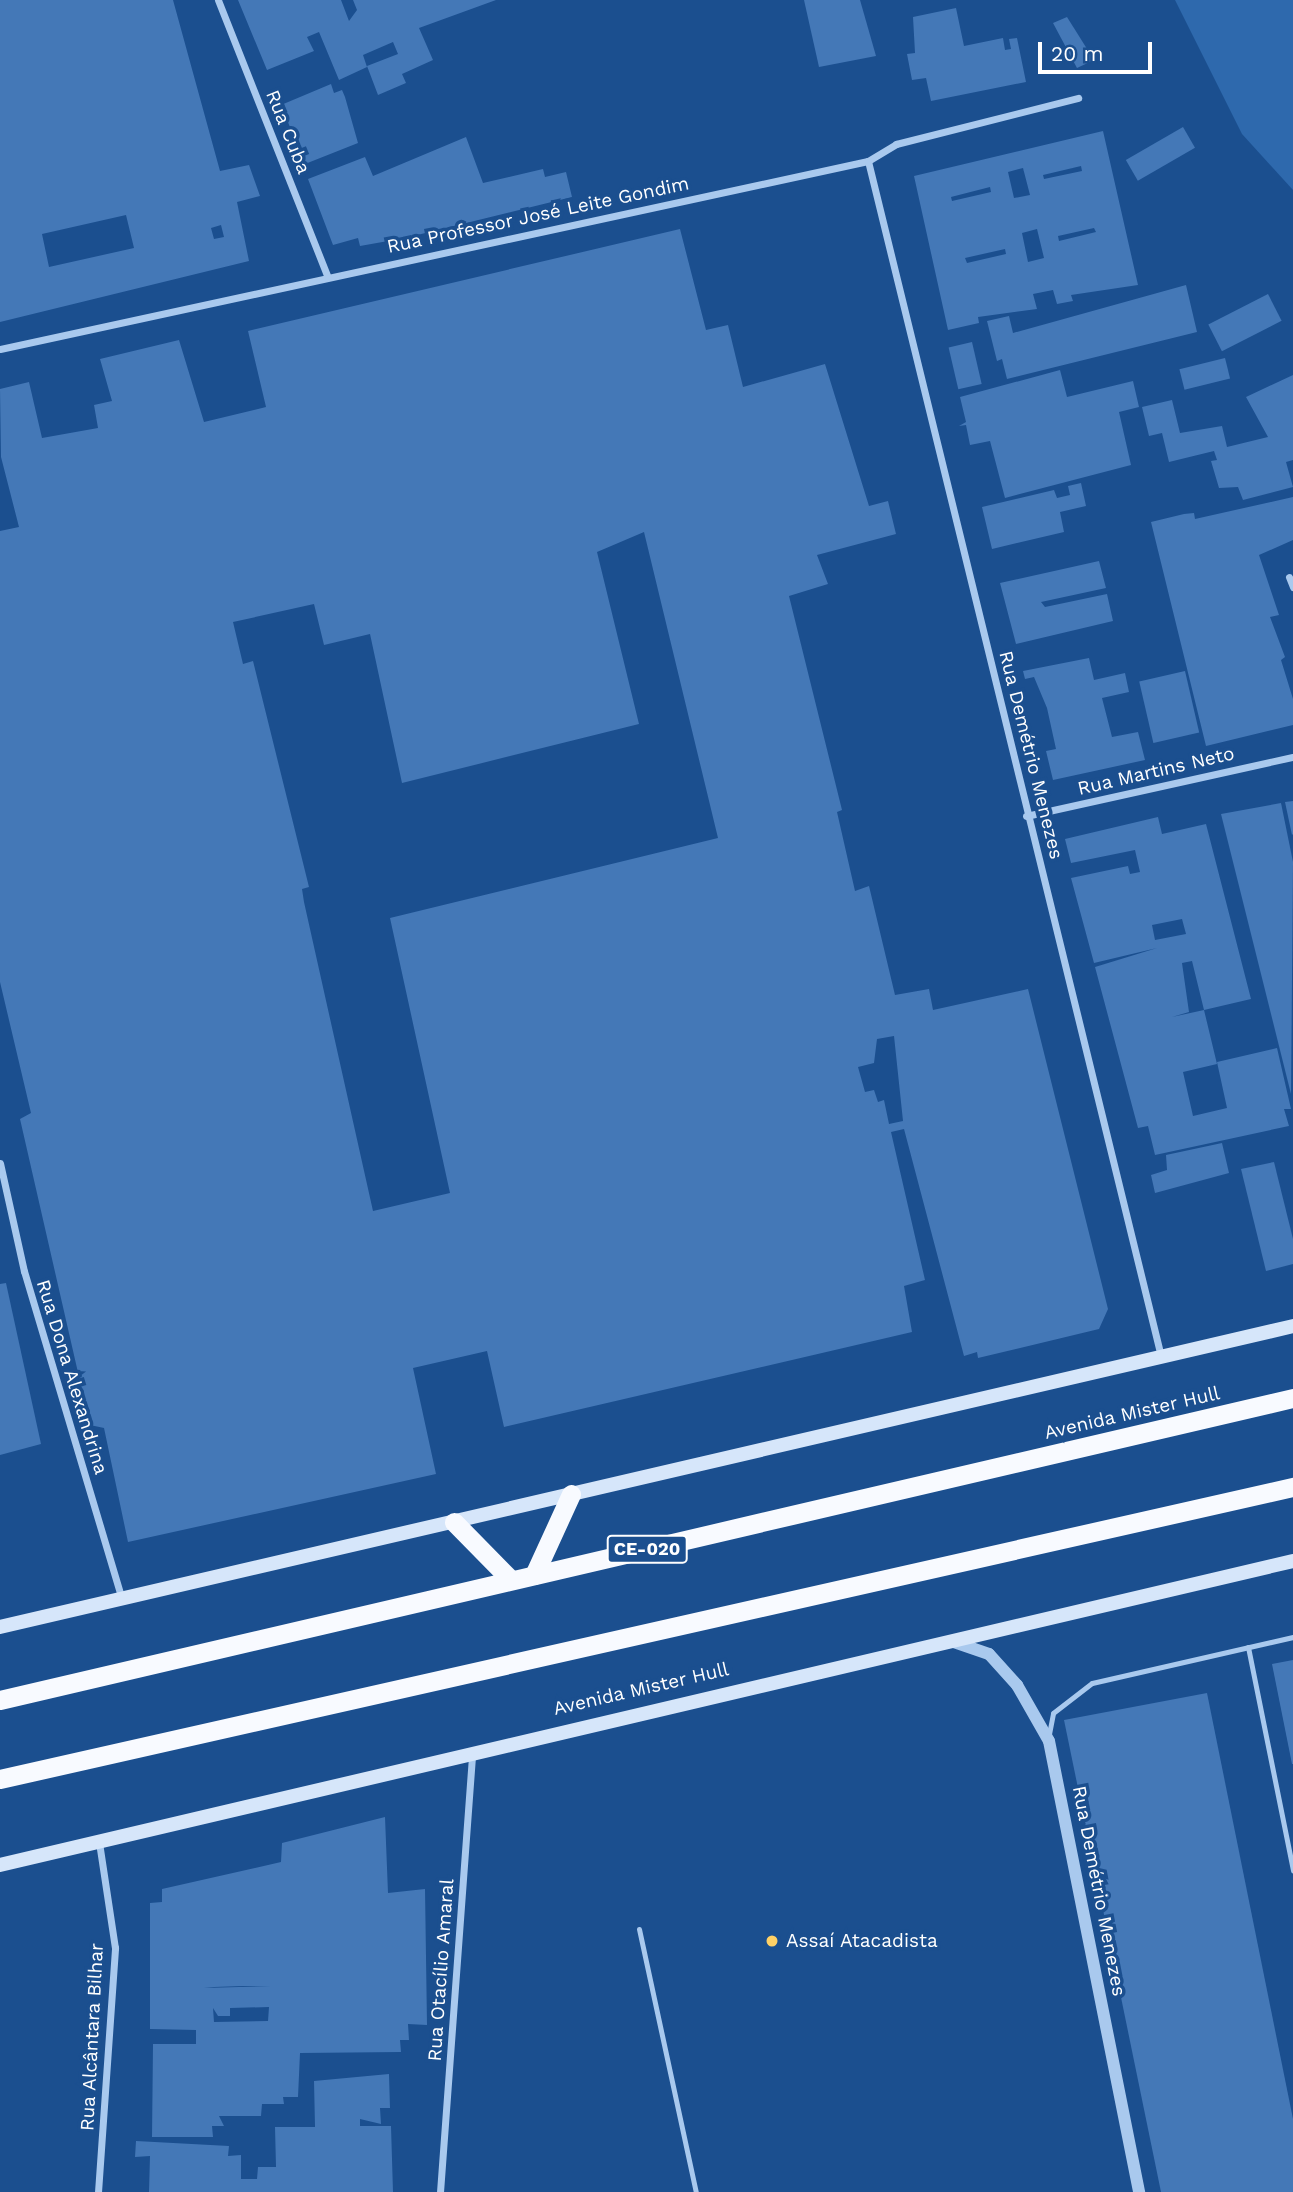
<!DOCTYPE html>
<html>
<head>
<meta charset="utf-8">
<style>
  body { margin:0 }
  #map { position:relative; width:1293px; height:2192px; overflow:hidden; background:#1b4f8f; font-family:"Work Sans",sans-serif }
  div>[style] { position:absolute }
  .green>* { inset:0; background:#2e69ad }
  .building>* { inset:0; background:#4478b7; transform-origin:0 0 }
  .service>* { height:5px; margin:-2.5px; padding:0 2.5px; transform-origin:2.5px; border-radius:2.5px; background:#a9c9ee }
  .minor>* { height:7px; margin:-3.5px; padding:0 3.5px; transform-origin:3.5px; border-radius:3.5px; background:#a9c9ee }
  .tertiary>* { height:12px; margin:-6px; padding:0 6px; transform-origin:6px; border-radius:6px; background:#a9c9ee }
  .secondary>* { height:14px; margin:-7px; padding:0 7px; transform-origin:7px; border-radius:7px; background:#d6e6fa }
  .trunk>* { height:19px; margin:-9.5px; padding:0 9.5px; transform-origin:9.5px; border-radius:9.5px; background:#f8faff }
  .dots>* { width:19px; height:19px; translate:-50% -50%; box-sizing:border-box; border:4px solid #1b4f8f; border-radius:50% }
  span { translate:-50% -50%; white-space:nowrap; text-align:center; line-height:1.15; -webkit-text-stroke:7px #1b4f8f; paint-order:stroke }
  .shield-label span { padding:2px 5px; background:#1b4f8f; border:2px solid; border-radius:5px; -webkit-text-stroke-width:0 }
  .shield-label { font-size:18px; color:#fff; font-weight:700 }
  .street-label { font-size:19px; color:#fff }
  .poi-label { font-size:19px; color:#fff }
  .left { translate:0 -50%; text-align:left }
  .scale { position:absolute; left:1038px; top:42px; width:114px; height:32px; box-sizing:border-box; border:4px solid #fff; border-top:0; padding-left:9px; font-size:21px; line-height:24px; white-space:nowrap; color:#fff; -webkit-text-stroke:5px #1b4f8f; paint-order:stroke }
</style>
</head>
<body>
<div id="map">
  <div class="green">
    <i style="clip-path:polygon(1175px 0,1293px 0,1293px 190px,1242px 134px)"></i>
  </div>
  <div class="building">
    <i style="clip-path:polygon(evenodd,0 0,173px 0,220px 171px,249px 165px,260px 196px,237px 202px,249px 261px,0 322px,0 0,126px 215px,134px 248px,49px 267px,42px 234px,126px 215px,0 0,221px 225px,224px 237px,214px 239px,211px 228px,221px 225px)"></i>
    <i style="clip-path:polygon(238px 0,341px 0,349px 21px,357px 10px,353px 0,496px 0,419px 28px,433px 60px,402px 74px,406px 83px,378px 95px,367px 66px,398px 54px,393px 42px,363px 55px,367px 67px,339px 80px,319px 32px,307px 37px,314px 51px,267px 70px)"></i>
    <i style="clip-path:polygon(804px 0,860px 0,876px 56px,819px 67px)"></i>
    <i style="clip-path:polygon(956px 8px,964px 46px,1003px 38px,1005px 50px,1011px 49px,1009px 39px,1017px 38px,1026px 82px,931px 101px,926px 78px,912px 80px,907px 54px,915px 53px,913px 17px)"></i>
    <i style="clip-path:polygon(1067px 17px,1094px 60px,1077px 68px,1053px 23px)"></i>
    <i style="clip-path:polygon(331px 84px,334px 93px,342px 90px,345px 97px,358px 143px,305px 164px,281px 105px)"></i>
    <i style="left:1183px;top:127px;width:24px;height:66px;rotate:60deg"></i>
    <i style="clip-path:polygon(evenodd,1103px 131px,1138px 285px,1071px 295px,1073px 301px,1057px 304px,1053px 290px,1033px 294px,1037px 309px,978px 317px,979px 323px,948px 330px,914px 176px,1103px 131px,1081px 166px,1082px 171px,1044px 179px,1043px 175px,1081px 166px,1103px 131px,1023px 168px,1030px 195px,1014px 198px,1008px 172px,1023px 168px,1103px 131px,990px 187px,991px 192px,952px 201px,951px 197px,990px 187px,1103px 131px,1094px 228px,1096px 232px,1059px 241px,1058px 236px,1094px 228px,1103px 131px,1037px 229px,1044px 258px,1028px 262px,1022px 233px,1037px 229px,1103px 131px,1005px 249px,1006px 254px,967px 263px,965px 258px,1005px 249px)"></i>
    <i style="clip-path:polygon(466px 137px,483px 183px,543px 169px,545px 177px,566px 172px,572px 197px,405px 238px,360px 246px,358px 238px,333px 245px,308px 179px,365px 157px,373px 176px)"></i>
    <i style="clip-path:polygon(evenodd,680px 229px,706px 330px,728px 325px,743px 387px,825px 364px,869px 506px,888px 501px,896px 534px,817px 555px,828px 584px,789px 596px,842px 810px,837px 812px,855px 891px,869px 886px,895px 995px,929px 989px,933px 1010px,1028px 989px,1108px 1309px,1099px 1329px,978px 1358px,977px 1352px,964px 1356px,904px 1129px,891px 1132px,925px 1280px,904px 1286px,912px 1332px,504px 1427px,487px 1351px,413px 1368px,436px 1474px,128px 1542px,104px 1428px,90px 1425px,20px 1119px,31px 1113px,0 982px,0 531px,19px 527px,1px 457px,0 389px,29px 382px,42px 438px,98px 428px,94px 405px,112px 401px,100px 359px,179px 340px,204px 422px,266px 407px,248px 331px,680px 229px,644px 532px,718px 838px,390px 918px,450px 1193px,373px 1211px,304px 902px,302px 889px,309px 887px,253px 661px,243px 664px,233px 622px,314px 604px,324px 645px,370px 634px,402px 783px,639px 724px,597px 552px,644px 532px,680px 229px,894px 1036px,903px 1121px,889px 1124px,884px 1100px,878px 1102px,874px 1090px,865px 1092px,858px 1067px,874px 1063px,877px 1039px,894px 1036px)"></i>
    <i style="clip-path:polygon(1186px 285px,1197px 332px,1007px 379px,1002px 359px,997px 361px,987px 321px,1009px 316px,1013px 333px)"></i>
    <i style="left:1268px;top:294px;width:30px;height:67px;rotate:63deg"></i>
    <i style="left:972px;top:342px;width:43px;height:24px;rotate:77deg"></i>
    <i style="left:1225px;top:358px;width:21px;height:47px;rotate:76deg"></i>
    <i style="clip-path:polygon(1060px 370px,1067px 397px,1133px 381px,1139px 407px,1119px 412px,1131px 465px,1005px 498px,990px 441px,970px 445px,966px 425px,959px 426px,966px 422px,960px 397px)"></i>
    <i style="clip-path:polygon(1293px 375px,1293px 460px,1286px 462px,1293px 487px,1243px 500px,1238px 487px,1219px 488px,1211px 461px,1217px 460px,1214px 451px,1169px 462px,1162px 433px,1149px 436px,1142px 407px,1172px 400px,1180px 433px,1222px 426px,1227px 447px,1268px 437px,1246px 397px)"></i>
    <i style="clip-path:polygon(1081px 483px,1086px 506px,1060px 512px,1064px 532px,992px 549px,982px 507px,1054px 490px,1057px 498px,1070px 495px,1068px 486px)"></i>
    <i style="clip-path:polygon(1293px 497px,1293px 540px,1259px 555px,1279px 615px,1270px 617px,1285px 657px,1281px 660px,1293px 699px,1293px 725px,1206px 746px,1151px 522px,1184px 514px,1194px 513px,1195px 519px)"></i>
    <i style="clip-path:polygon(1099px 561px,1106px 588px,1041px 602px,1045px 607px,1107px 594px,1113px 621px,1016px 644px,1000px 583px)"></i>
    <i style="clip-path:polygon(1089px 658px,1094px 680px,1125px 673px,1129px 692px,1102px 698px,1112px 737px,1138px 732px,1145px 760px,1053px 780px,1046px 751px,1056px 749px,1047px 708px,1034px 677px,1025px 679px,1023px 671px)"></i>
    <i style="left:1185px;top:671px;width:63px;height:47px;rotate:77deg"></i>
    <i style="clip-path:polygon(1293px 801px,1293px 834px,1292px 835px,1285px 802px)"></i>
    <i style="clip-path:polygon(1281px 803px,1293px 862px,1291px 1094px,1221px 814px)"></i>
    <i style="clip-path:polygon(evenodd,1158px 817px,1162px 834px,1206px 824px,1251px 999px,1204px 1010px,1192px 961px,1182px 963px,1189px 1012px,1172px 1017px,1204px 1010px,1217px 1064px,1183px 1072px,1193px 1116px,1227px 1108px,1217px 1062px,1277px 1048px,1291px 1109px,1284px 1109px,1289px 1126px,1155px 1155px,1148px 1126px,1138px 1128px,1095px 967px,1157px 948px,1094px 963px,1071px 878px,1128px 866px,1130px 874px,1140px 872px,1135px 850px,1071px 863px,1065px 839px,1158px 817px,1182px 919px,1186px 934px,1155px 940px,1152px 925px,1182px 919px)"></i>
    <i style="clip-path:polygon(1222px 1143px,1229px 1173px,1155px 1193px,1151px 1175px,1167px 1170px,1166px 1155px)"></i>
    <i style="clip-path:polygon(1274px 1162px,1293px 1239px,1293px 1264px,1266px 1271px,1241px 1169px)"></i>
    <i style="clip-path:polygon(6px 1283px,41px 1444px,0 1455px,0 1284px)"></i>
    <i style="clip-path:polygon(1293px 1660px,1293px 1764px,1292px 1764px,1272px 1664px)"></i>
    <i style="clip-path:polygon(1207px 1693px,1293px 2119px,1293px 2192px,1161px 2192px,1064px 1720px)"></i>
    <i style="clip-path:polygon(evenodd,385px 1817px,388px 1893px,425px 1889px,427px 2025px,408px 2024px,409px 2040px,400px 2040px,401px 2052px,300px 2053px,298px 2097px,283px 2097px,284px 2104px,262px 2104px,261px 2116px,219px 2116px,224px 2126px,212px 2126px,213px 2137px,152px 2137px,153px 2044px,196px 2044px,196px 2030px,150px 2029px,150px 1903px,162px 1902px,162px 1889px,281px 1862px,282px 1843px,385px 1817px,243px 1986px,271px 1986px,204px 1988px,214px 1987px,243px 1986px,385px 1817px,269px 2007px,268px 2021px,214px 2022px,213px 2008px,218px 2016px,230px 2016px,230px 2008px,269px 2007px)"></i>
    <i style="clip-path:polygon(389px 2074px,390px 2108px,380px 2108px,381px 2124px,360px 2119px,360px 2126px,391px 2126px,393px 2192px,149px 2192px,150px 2156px,135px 2157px,136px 2141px,229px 2146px,228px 2156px,241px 2155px,241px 2179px,257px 2179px,258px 2167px,276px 2167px,275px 2127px,315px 2127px,314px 2081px)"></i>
  </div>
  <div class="service">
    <i style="left:1248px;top:1647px;width:228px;rotate:78.6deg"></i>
    <i style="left:1049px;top:1734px;width:21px;rotate:-79deg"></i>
    <i style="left:1053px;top:1713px;width:49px;rotate:-37.6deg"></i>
    <i style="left:1092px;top:1683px;width:206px;rotate:-12.9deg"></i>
    <i style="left:639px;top:1929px;width:269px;rotate:77.8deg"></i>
  </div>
  <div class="minor">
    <i style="left:218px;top:0;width:297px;rotate:68.4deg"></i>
    <i style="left:868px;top:161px;width:1231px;rotate:76.23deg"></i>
    <i style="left:0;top:349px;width:888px;rotate:-12.22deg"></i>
    <i style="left:868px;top:161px;width:33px;rotate:-31deg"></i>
    <i style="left:896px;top:144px;width:188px;rotate:-14.2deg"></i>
    <i style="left:1289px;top:577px;width:11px;rotate:68deg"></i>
    <i style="left:1026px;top:816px;width:273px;rotate:-12.5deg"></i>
    <i style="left:0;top:1163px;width:111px;rotate:77.5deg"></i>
    <i style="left:24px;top:1271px;width:340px;rotate:73.4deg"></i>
    <i style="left:98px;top:2192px;width:245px;rotate:-86deg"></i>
    <i style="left:115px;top:1948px;width:107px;rotate:-98.6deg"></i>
    <i style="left:440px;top:2192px;width:440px;rotate:-85.8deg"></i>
  </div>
  <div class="tertiary">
    <i style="left:951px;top:1641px;width:40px;rotate:18.9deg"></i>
    <i style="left:989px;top:1654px;width:42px;rotate:47.9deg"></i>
    <i style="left:1017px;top:1685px;width:64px;rotate:60.3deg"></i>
    <i style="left:1049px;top:1741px;width:460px;rotate:78.7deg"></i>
  </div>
  <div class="secondary">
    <i style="left:0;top:1627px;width:1328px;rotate:-13.1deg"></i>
    <i style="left:0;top:1865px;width:1328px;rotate:-13.23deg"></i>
  </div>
  <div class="trunk">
    <i style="left:454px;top:1522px;width:81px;rotate:45.5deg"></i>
    <i style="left:534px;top:1575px;width:89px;rotate:-65.4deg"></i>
    <i style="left:0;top:1700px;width:1328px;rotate:-13.15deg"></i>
    <i style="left:0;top:1779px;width:1326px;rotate:-12.73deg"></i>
  </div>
  <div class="dots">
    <i style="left:772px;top:1941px;background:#ffd166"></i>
  </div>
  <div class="shield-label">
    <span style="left:647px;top:1549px">CE-020</span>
  </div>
  <div class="street-label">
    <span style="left:288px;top:132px;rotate:68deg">Rua Cuba</span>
    <span style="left:538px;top:215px;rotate:-12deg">Rua Professor José Leite Gondim</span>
    <span style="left:1031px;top:755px;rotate:76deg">Rua Demétrio Menezes</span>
    <span style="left:1156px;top:771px;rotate:-13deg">Rua Martins Neto</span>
    <span style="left:72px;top:1377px;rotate:73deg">Rua Dona Alexandrina</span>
    <span style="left:1132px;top:1413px;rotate:-13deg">Avenida Mister Hull</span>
    <span style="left:641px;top:1689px;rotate:-13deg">Avenida Mister Hull</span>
    <span style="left:1099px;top:1891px;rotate:79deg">Rua Demétrio Menezes</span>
    <span style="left:441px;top:1970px;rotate:-86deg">Rua Otacílio Amaral</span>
    <span style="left:92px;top:2037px;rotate:-87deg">Rua Alcântara Bilhar</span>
  </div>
  <div class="poi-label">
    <span class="left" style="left:786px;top:1941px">Assaí Atacadista</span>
  </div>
  <div class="scale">20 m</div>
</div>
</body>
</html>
